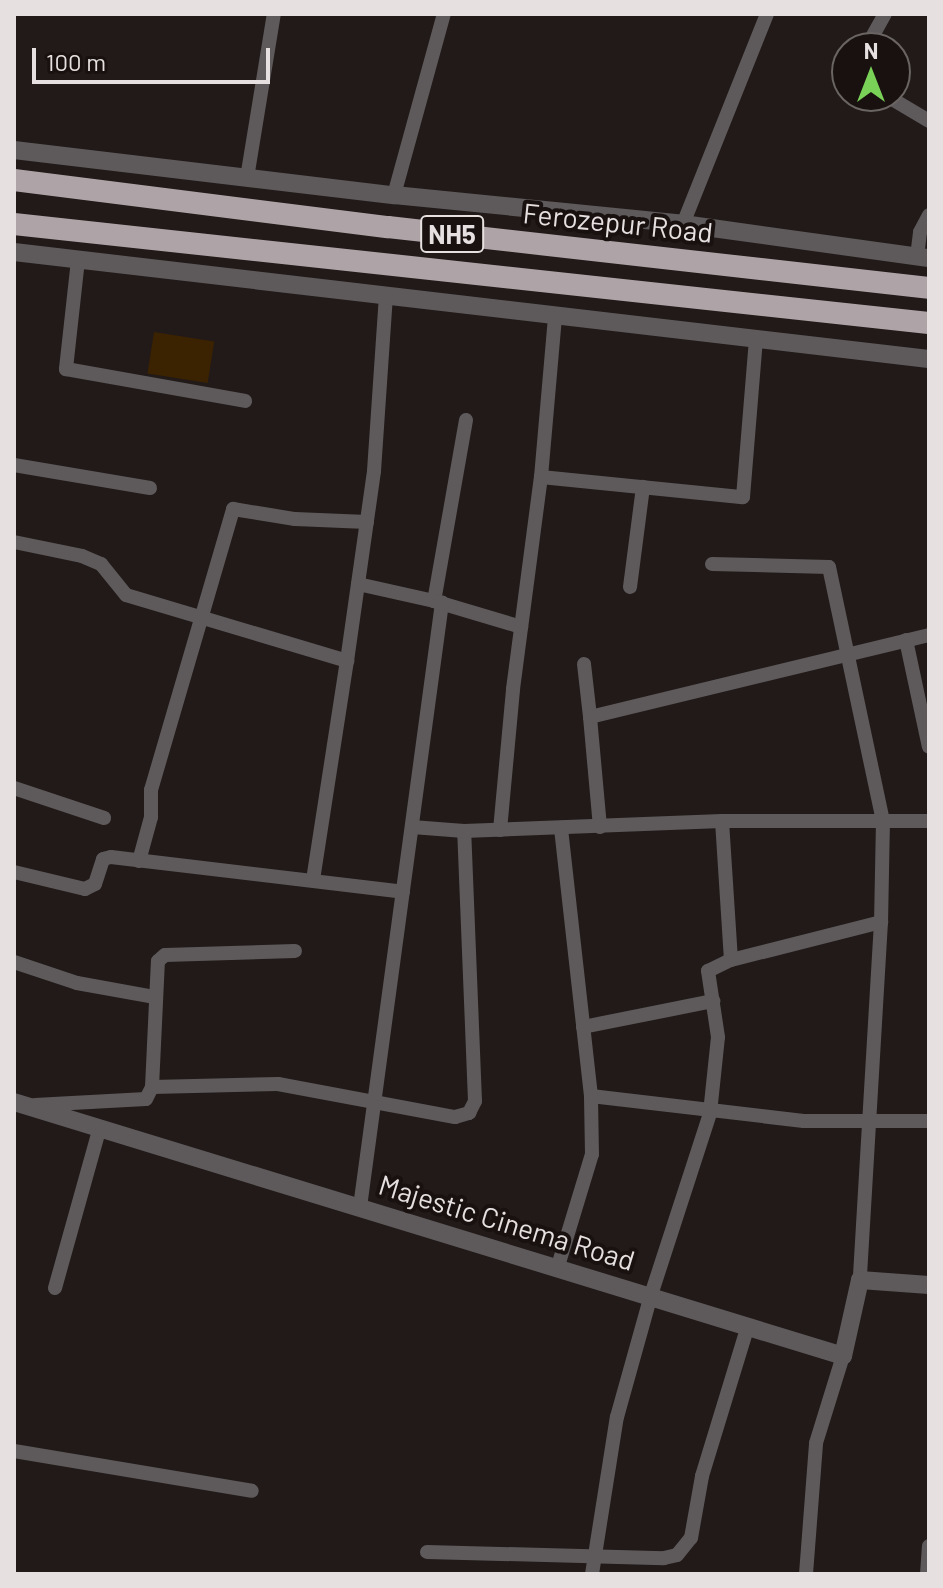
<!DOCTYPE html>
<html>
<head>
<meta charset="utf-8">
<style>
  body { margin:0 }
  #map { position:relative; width:943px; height:1588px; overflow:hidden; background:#211a19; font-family:Barlow,sans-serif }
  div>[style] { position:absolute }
  .green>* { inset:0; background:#3b2200; transform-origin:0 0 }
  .minor>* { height:14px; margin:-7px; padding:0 7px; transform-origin:7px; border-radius:7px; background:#5e5a5b }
  .tertiary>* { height:18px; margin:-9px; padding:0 9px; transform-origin:9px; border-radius:9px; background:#5e5a5b }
  .trunk>* { height:22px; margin:-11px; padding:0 11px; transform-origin:11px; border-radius:11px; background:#aea4a7 }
  span { translate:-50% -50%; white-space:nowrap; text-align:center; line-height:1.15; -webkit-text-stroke:8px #181110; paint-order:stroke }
  .shield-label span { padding:2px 6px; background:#181110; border:2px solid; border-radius:6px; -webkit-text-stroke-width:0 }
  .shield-label { font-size:26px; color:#e6e0e0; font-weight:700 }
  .street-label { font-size:28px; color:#e6e0e0 }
  .frame { position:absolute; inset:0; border:16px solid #e6e0e0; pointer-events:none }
  .north { position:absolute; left:831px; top:32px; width:80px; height:80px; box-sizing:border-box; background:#181110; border:2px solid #6a6463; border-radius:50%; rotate:0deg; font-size:22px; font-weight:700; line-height:32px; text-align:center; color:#e6e0e0 }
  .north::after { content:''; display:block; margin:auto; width:28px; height:36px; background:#7ad157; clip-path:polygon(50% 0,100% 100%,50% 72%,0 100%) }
  .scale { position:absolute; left:32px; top:48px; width:238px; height:36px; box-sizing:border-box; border:4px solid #e6e0e0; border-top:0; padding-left:10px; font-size:24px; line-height:28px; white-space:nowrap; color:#e6e0e0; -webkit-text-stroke:6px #181110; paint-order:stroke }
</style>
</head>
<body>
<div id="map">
  <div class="green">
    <i style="left:154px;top:332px;width:61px;height:42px;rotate:9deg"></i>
  </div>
  <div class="minor">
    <i style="left:866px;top:48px;width:39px;rotate:-61deg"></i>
    <i style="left:887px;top:96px;width:49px;rotate:30.8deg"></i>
    <i style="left:247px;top:178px;width:166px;rotate:-80.7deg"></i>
    <i style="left:394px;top:195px;width:188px;rotate:-74.6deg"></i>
    <i style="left:683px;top:224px;width:226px;rotate:-68.2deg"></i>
    <i style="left:917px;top:257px;width:25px;rotate:-83deg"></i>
    <i style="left:920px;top:232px;width:19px;rotate:-62deg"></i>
    <i style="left:78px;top:260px;width:110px;rotate:96.3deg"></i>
    <i style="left:66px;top:369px;width:182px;rotate:10.1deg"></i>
    <i style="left:466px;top:420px;width:184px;rotate:100deg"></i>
    <i style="left:434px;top:601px;width:91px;rotate:16.6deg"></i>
    <i style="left:14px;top:465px;width:138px;rotate:9.6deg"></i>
    <i style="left:541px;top:477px;width:162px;rotate:-85deg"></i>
    <i style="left:14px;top:542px;width:69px;rotate:11.6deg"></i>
    <i style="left:82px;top:556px;width:21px;rotate:23deg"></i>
    <i style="left:101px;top:564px;width:40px;rotate:51deg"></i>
    <i style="left:126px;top:595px;width:231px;rotate:16.6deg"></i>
    <i style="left:347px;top:661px;width:192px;rotate:-81.9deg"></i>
    <i style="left:374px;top:471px;width:174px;rotate:-86.1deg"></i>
    <i style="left:712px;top:564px;width:117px;rotate:1.5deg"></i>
    <i style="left:829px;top:567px;width:259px;rotate:78deg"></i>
    <i style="left:883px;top:820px;width:102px;rotate:91.1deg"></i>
    <i style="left:881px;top:922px;width:359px;rotate:93.4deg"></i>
    <i style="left:358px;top:584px;width:78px;rotate:12.6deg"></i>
    <i style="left:630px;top:587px;width:101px;rotate:-82.6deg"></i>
    <i style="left:906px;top:640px;width:109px;rotate:77.9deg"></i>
    <i style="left:584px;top:664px;width:53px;rotate:83.5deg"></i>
    <i style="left:14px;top:788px;width:95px;rotate:18.4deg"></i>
    <i style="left:722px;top:821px;width:139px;rotate:86.3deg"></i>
    <i style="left:600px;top:827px;width:110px;rotate:-95.2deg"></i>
    <i style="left:590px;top:717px;width:349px;rotate:-13.6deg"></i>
    <i style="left:500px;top:830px;width:142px;rotate:-84.7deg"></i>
    <i style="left:513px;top:689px;width:214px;rotate:-82.5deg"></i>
    <i style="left:541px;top:477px;width:203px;rotate:5.7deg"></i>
    <i style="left:743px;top:497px;width:158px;rotate:-85.3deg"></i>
    <i style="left:464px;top:831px;width:258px;rotate:-2.2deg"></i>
    <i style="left:722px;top:821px;width:207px"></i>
    <i style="left:139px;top:861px;width:46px;rotate:-74.7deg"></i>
    <i style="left:151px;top:817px;width:27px;rotate:-90deg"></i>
    <i style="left:151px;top:790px;width:293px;rotate:-73.7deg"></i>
    <i style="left:233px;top:509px;width:63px;rotate:9.2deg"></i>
    <i style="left:295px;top:519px;width:72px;rotate:2.4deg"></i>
    <i style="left:14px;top:872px;width:73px;rotate:13.5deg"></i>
    <i style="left:85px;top:889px;width:11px;rotate:-27deg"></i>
    <i style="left:95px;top:884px;width:26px;rotate:-72deg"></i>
    <i style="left:103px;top:859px;width:8px;rotate:-14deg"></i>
    <i style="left:111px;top:857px;width:294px;rotate:6.8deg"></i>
    <i style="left:313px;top:880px;width:222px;rotate:-81.2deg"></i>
    <i style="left:14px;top:962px;width:66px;rotate:18.4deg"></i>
    <i style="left:77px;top:983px;width:78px;rotate:10.3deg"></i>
    <i style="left:583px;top:1027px;width:133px;rotate:-11.3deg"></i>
    <i style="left:152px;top:1087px;width:126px;rotate:-1.4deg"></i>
    <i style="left:278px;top:1084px;width:180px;rotate:10.6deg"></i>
    <i style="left:455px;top:1117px;width:15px;rotate:-16deg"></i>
    <i style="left:469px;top:1113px;width:13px;rotate:-63deg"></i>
    <i style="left:475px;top:1101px;width:270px;rotate:-92.3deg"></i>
    <i style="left:464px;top:831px;width:52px;rotate:-175.6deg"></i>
    <i style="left:591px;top:1096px;width:214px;rotate:6.7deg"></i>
    <i style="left:804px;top:1121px;width:125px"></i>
    <i style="left:35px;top:1105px;width:111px;rotate:-3.1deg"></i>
    <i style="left:146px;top:1099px;width:13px;rotate:-63deg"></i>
    <i style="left:152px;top:1087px;width:126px;rotate:-87.3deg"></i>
    <i style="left:158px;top:961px;width:9px;rotate:-41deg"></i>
    <i style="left:165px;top:955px;width:130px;rotate:-1.8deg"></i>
    <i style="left:360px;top:1207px;width:610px;rotate:-82.27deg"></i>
    <i style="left:558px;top:1266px;width:117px;rotate:-73.1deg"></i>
    <i style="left:592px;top:1154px;width:58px;rotate:-91deg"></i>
    <i style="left:591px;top:1096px;width:270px;rotate:-96.4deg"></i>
    <i style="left:55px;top:1288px;width:164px;rotate:-74.4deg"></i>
    <i style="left:14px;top:1451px;width:241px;rotate:9.5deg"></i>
    <i style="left:427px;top:1552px;width:237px;rotate:1.5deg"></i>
    <i style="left:664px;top:1558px;width:13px;rotate:-13deg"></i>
    <i style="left:677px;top:1555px;width:22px;rotate:-51deg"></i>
    <i style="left:691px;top:1538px;width:63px;rotate:-79.9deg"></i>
    <i style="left:702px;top:1476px;width:157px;rotate:-73deg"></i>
    <i style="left:592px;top:1574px;width:159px;rotate:-81deg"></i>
    <i style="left:617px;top:1417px;width:127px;rotate:-74.4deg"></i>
    <i style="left:651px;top:1295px;width:191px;rotate:-72deg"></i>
    <i style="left:710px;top:1113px;width:76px;rotate:-84deg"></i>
    <i style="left:718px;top:1037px;width:67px;rotate:-98.6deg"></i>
    <i style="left:708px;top:971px;width:25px;rotate:-26deg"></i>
    <i style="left:731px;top:960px;width:155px;rotate:-14.2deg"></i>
    <i style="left:806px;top:1574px;width:131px;rotate:-85.6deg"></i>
    <i style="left:816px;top:1443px;width:91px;rotate:-72.8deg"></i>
    <i style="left:927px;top:1574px;width:28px;rotate:-86deg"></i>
  </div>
  <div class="tertiary">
    <i style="left:14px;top:150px;width:383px;rotate:6.8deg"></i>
    <i style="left:394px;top:195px;width:290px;rotate:5.7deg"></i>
    <i style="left:683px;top:224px;width:248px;rotate:7.9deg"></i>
    <i style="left:14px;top:252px;width:921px;rotate:6.67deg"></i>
    <i style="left:14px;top:1102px;width:867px;rotate:17.03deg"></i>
    <i style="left:843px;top:1356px;width:78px;rotate:-77.4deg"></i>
    <i style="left:860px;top:1280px;width:69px;rotate:4.1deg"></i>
  </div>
  <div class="trunk">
    <i style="left:14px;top:180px;width:377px;rotate:7.2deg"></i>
    <i style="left:388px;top:227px;width:544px;rotate:6.43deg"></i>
    <i style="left:14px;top:224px;width:920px;rotate:6.18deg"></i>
  </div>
  <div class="shield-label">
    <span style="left:452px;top:234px">NH5</span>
  </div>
  <div class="street-label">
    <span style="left:618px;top:222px;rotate:6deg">Ferozepur Road</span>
    <span style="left:507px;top:1222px;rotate:17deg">Majestic Cinema Road</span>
  </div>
  <div class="frame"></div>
  <div class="north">N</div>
  <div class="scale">100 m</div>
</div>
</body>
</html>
